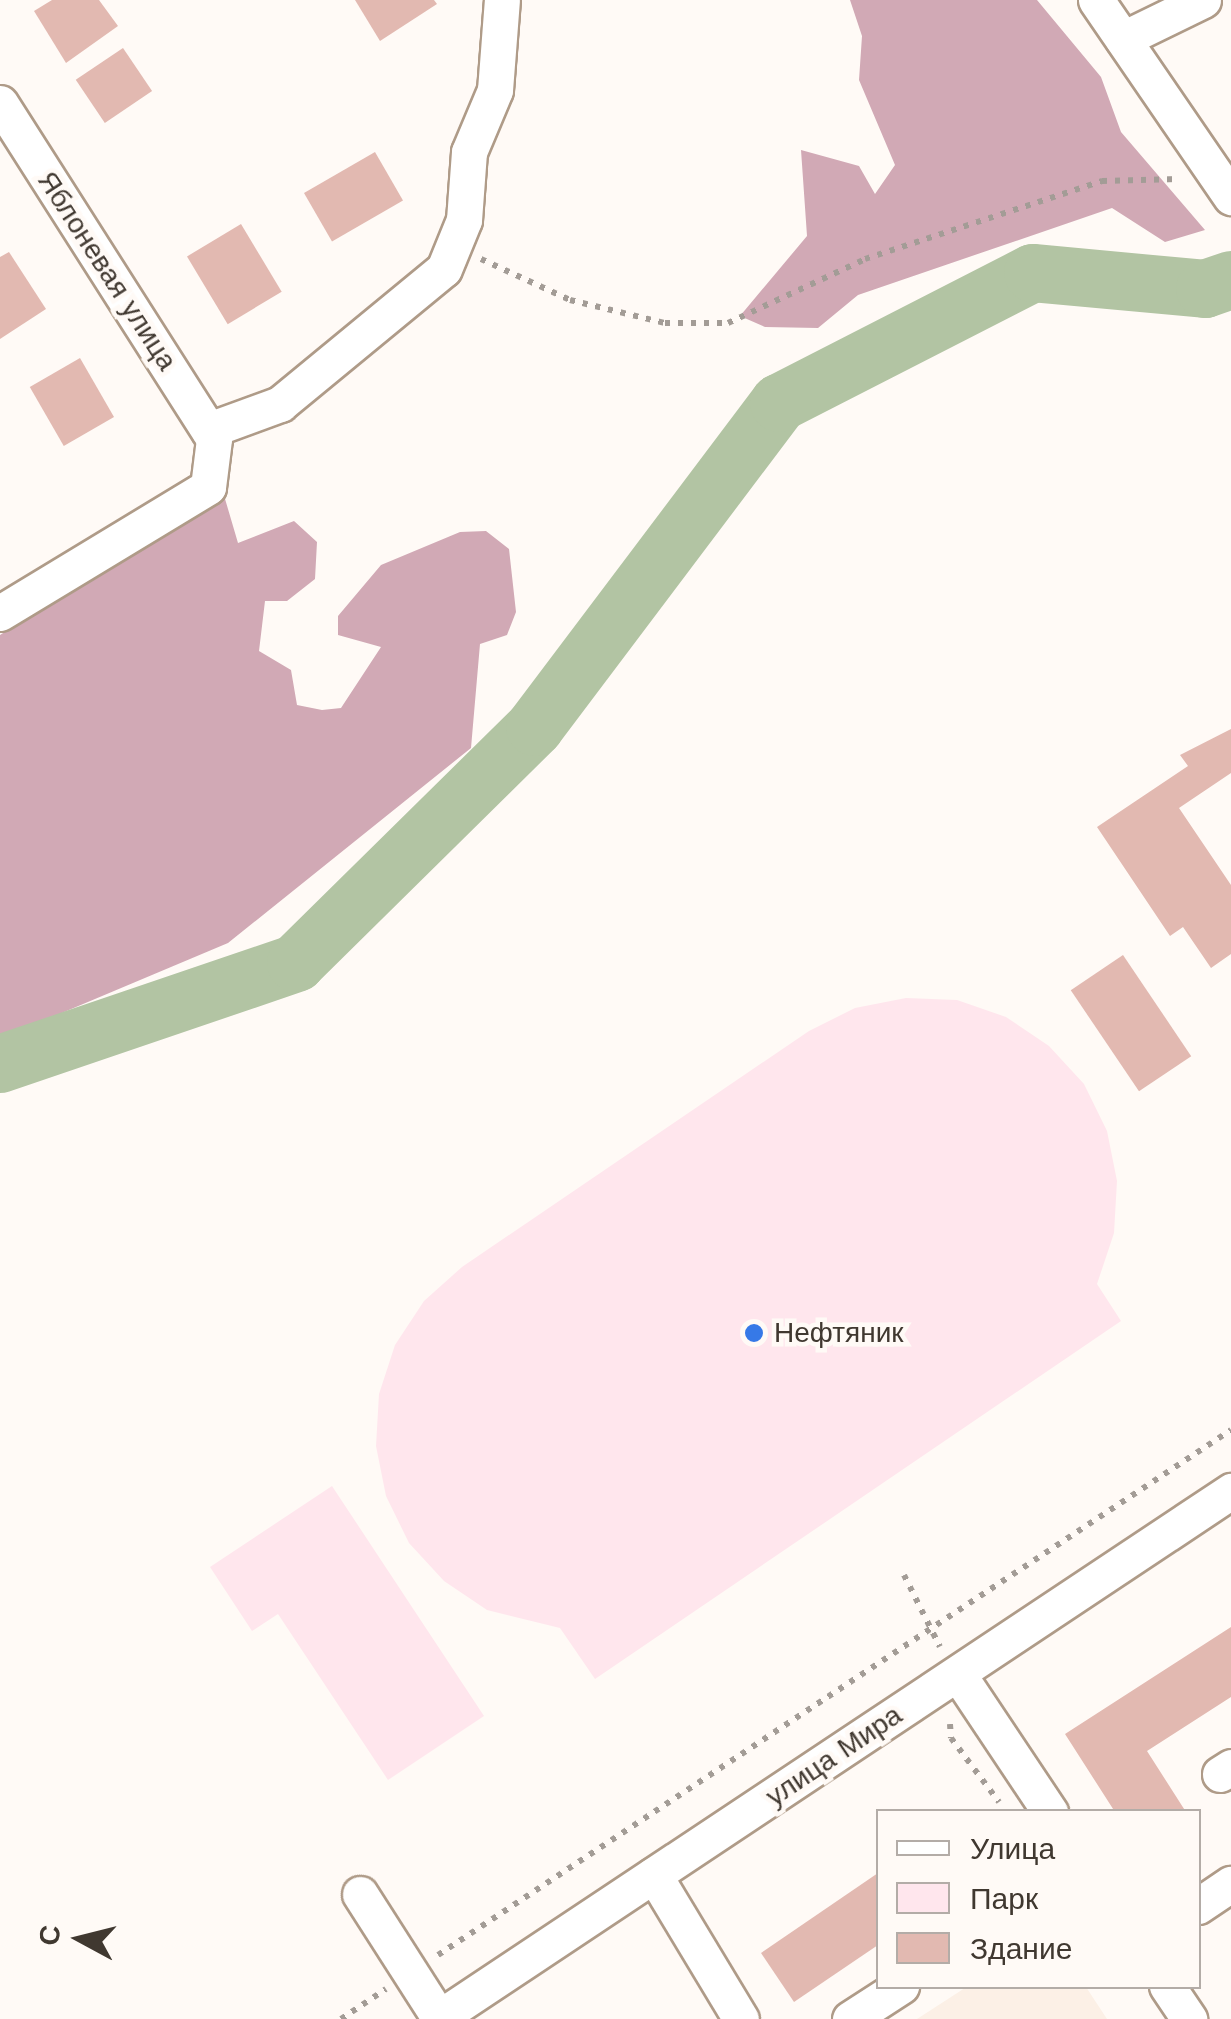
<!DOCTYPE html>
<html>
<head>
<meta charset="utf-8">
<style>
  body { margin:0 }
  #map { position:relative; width:1231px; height:2019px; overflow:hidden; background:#fffaf6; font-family:"Work Sans",sans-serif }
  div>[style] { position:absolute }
  .built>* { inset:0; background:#fcf0e6 }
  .green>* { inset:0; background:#ffe6ed }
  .forest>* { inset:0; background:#d1a9b5 }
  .river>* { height:58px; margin:-29px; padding:0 29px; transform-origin:29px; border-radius:29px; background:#b2c4a3 }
  .building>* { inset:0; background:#e2b9b1; transform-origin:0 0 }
  .path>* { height:6px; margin-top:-3px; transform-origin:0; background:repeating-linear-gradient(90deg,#a39c96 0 5px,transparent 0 13px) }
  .roads { filter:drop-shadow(2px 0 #af9b88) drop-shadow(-2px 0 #af9b88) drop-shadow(0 2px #af9b88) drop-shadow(0 -2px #af9b88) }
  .minor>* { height:35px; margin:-17.5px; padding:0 17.5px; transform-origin:17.5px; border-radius:17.5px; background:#fff }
  .dots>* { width:28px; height:28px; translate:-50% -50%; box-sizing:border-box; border:5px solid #fffaf6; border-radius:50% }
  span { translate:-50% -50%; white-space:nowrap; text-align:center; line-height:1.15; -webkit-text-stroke:9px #fffaf6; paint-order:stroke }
  .street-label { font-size:28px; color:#403830 }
  .poi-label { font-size:28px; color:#403830 }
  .left { translate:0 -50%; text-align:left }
  .legend { position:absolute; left:876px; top:1809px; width:325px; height:180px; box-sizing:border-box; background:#fffaf6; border:2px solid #b3aca7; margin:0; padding:12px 18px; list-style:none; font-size:30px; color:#403830 }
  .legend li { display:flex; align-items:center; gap:20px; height:50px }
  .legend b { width:50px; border:2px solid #b3aca7 }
  .north { position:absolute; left:30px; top:1889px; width:100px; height:100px; -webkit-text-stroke:8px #fffaf6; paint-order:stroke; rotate:277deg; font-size:28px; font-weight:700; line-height:40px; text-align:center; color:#403830 }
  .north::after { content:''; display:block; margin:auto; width:35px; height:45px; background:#403830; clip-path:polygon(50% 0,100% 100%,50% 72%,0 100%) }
</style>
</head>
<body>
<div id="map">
  <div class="built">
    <i style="clip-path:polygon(968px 1986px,1086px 1987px,1107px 2019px,917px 2019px)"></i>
  </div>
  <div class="green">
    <i style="clip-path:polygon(906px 998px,957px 1000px,1006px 1017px,1049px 1046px,1084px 1084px,1107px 1131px,1117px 1181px,1114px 1233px,1097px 1284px,1121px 1321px,595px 1679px,560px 1628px,487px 1610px,444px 1581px,409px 1543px,386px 1496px,376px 1446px,379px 1394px,395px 1345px,424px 1301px,462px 1267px,809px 1031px,855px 1008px)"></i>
    <i style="clip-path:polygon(332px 1486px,484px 1716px,388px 1780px,278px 1614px,252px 1631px,210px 1567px)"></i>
  </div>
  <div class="forest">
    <i style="clip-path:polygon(850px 0,1037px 0,1101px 77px,1121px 132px,1205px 230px,1165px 242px,1112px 208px,858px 295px,818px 328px,765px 327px,740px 316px,807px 236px,801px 150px,859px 166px,875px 194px,895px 165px,859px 80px,862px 36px)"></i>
    <i style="clip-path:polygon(223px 492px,238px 543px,294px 521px,317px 542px,315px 579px,287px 601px,265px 601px,259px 651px,291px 670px,297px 705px,322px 710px,341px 708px,381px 647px,338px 635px,338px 616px,381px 565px,460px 532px,486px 531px,509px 549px,516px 612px,507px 635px,480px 644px,471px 748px,228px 943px,0 1039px,0 635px)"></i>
  </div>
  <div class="river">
    <i style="left:0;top:1064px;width:313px;rotate:-18.8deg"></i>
    <i style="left:296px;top:963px;width:336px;rotate:-44.6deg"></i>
    <i style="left:535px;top:727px;width:406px;rotate:-53deg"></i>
    <i style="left:779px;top:403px;width:285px;rotate:-27.1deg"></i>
    <i style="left:1033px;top:273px;width:173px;rotate:5.3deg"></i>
    <i style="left:1205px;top:289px;width:28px;rotate:-19deg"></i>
  </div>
  <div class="building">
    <i style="clip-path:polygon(52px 0,99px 0,118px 26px,66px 63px,34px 11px)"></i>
    <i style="clip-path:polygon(355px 0,434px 0,437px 4px,380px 41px)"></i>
    <i style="left:123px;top:48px;width:52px;height:57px;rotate:56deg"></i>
    <i style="left:375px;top:152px;width:56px;height:82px;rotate:60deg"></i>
    <i style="left:241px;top:224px;width:79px;height:63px;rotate:59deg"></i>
    <i style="clip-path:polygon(9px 252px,46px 309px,0 339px,0 257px)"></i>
    <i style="left:80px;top:358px;width:68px;height:58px;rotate:60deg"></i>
    <i style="clip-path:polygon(1231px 729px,1231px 773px,1179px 808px,1231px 885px,1231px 954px,1211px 968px,1183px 927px,1170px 936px,1097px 827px,1188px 766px,1180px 755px)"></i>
    <i style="left:1123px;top:955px;width:122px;height:63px;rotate:56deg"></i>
    <i style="clip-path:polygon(1231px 1627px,1231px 1697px,1147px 1751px,1186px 1812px,1115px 1812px,1065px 1734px)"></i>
    <i style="clip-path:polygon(878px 1873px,878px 1945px,794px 2002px,761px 1953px)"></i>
  </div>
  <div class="path">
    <i style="left:481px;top:259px;width:98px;rotate:24.7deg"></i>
    <i style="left:570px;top:300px;width:98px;rotate:13.6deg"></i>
    <i style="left:665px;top:323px;width:63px"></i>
    <i style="left:728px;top:323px;width:151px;rotate:-25deg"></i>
    <i style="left:865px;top:259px;width:250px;rotate:-18.2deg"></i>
    <i style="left:1102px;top:181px;width:77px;rotate:-1.5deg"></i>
    <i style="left:904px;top:1575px;width:80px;rotate:63.4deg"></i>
    <i style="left:950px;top:1724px;width:14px;rotate:86deg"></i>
    <i style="left:951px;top:1738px;width:80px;rotate:53.1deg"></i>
    <i style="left:438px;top:1955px;width:951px;rotate:-33.51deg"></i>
    <i style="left:341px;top:2019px;width:54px;rotate:-33.7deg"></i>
  </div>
  <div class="roads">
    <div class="minor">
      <i style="left:1096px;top:0;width:239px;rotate:55.6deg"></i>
      <i style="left:1123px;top:39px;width:89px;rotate:-26deg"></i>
      <i style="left:0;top:103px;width:398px;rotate:57.5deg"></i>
      <i style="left:214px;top:439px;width:48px;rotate:97.1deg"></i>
      <i style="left:208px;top:487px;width:243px;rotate:148.8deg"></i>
      <i style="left:209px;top:430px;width:76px;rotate:-20.1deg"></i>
      <i style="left:280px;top:404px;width:212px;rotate:-39.5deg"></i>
      <i style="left:444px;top:269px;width:53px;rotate:-67.8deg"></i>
      <i style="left:464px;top:220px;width:68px;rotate:-85.8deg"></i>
      <i style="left:469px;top:152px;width:67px;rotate:-67.2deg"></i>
      <i style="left:495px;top:90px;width:90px;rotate:-85.6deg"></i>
      <i style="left:958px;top:1674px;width:166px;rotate:56.3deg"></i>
      <i style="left:1220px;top:1774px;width:13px;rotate:-32deg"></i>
      <i style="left:654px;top:1875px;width:168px;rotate:58.9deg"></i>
      <i style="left:360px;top:1894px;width:148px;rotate:57.4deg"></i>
      <i style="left:1198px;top:1906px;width:40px;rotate:-34deg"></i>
      <i style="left:1167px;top:1986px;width:40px;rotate:56deg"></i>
      <i style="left:437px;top:2019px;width:954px;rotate:-33.62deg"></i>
      <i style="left:850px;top:2019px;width:61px;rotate:-32.9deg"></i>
    </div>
  </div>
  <div class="dots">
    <i style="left:754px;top:1333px;background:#3679e7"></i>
  </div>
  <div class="street-label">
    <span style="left:107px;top:271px;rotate:57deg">Яблоневая улица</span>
    <span style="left:834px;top:1756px;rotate:-34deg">улица Мира</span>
  </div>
  <div class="poi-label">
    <span class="left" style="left:774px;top:1333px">Нефтяник</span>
  </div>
  <ul class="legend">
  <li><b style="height:12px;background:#fff"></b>Улица</li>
  <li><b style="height:28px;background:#ffe6ed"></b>Парк</li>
  <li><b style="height:28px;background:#e2b9b1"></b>Здание</li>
  </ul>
  <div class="north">С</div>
</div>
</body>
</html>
